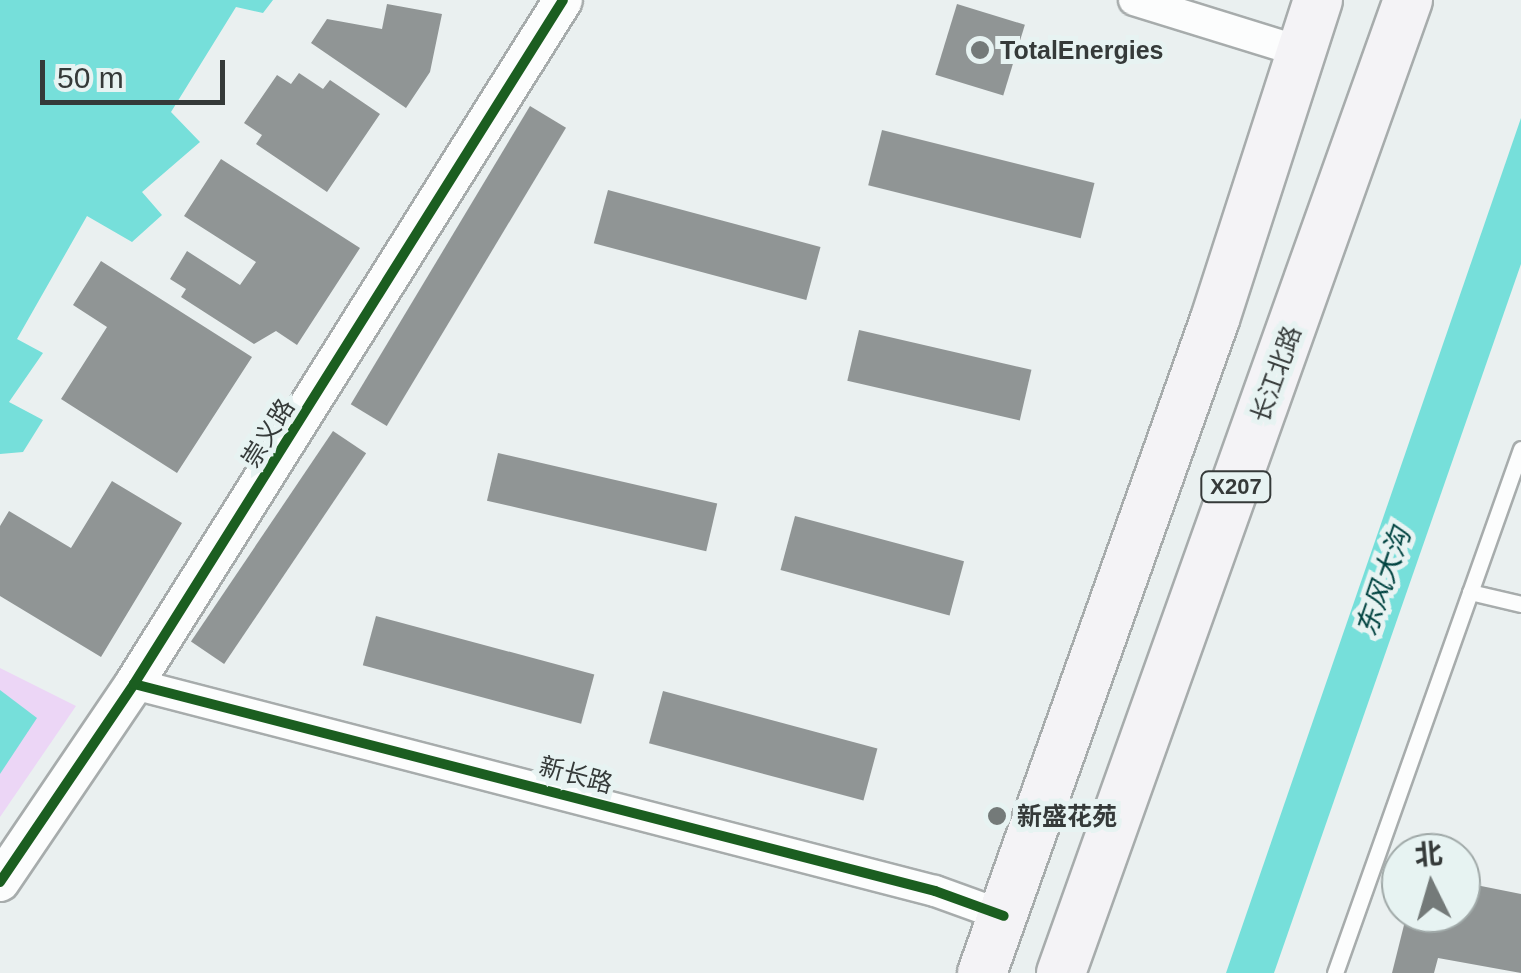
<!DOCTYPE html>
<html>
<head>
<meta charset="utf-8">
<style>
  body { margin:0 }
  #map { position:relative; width:1521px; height:973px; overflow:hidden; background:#eaf0f0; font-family:Arial,"Noto Sans SC",sans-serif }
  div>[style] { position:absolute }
  .green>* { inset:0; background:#ecd6f6 }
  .water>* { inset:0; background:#76dfda }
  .building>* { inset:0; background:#909595; transform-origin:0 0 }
  .roads { filter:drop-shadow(2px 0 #a7acac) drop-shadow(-2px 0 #a7acac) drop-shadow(0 2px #a7acac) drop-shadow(0 -2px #a7acac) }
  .service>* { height:15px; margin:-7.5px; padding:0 7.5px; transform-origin:7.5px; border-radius:7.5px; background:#fcfdfd }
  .minor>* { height:30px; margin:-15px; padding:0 15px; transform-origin:15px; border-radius:15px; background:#fcfdfd }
  .tertiary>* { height:38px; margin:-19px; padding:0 19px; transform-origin:19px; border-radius:19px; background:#fcfdfd }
  .primary>* { height:48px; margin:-24px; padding:0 24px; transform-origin:24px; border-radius:24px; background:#f4f3f6 }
  .cycleway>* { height:10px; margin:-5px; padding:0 5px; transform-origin:5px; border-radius:5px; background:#1b5e20 }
  .dots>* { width:28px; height:28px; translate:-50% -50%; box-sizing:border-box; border:5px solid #e7f3f2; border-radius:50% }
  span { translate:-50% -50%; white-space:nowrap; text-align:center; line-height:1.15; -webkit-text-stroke:10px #e7f3f2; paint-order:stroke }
  .shield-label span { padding:2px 8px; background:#e7f3f2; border:2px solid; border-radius:8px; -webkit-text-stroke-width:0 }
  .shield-label { font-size:22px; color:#353a39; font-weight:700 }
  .poi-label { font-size:25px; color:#353a39; font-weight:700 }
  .left { translate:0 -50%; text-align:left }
  .street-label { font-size:25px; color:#353a39 }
  .water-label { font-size:28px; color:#004340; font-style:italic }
  .north { position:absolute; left:1381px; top:833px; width:100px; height:100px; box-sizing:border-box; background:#e7f3f2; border:2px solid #a0a9a8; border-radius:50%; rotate:355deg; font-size:28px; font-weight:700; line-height:40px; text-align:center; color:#353a39 }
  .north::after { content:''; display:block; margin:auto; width:35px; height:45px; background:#747a79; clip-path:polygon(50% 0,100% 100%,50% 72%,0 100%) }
  .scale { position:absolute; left:40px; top:60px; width:185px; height:45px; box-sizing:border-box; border:5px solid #353a39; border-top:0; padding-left:12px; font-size:30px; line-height:35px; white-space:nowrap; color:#353a39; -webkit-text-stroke:8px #e7f3f2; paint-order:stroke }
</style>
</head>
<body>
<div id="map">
  <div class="green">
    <i style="clip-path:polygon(0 668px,76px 706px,0 817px)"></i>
  </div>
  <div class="water">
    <i style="clip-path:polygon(0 0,273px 0,263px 13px,236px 7px,171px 112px,200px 142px,142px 192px,162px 215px,132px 242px,87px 216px,17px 339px,43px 353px,9px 402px,43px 420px,23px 452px,0 454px)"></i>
    <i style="clip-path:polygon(1521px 118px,1521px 264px,1274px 973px,1226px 973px)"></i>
    <i style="clip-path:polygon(0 690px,37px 718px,0 774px)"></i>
  </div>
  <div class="building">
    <i style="clip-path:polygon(387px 4px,442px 14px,430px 72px,406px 108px,311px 43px,327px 19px,382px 29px)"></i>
    <i style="left:957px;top:4px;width:71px;height:74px;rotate:17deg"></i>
    <i style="clip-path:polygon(299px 73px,323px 89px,330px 80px,380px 114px,327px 192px,256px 144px,262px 135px,244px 123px,277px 75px,291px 84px)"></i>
    <i style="left:530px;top:106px;width:42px;height:348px;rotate:31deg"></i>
    <i style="left:882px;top:130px;width:219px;height:57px;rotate:14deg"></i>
    <i style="clip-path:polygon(221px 159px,360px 248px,297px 345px,276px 331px,254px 344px,181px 297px,186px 289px,170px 279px,187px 251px,240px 285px,256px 262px,184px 216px)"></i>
    <i style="left:608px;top:190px;width:220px;height:55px;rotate:15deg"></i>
    <i style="clip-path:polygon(101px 261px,252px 357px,177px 473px,61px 399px,107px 327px,73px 305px)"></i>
    <i style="left:859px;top:330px;width:177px;height:52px;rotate:13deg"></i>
    <i style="left:333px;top:431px;width:40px;height:254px;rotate:34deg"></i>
    <i style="left:498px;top:453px;width:225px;height:49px;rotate:13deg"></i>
    <i style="clip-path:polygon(112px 481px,182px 523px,101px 657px,0 596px,0 526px,9px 511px,71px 548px)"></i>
    <i style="left:795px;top:516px;width:175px;height:56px;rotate:15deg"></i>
    <i style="left:376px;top:616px;width:226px;height:51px;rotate:15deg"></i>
    <i style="left:663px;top:691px;width:222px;height:54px;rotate:15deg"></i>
    <i style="clip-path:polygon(1461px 882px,1521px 894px,1521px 973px,1438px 958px,1434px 973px,1392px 973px,1407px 913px,1461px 913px)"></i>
  </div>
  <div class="roads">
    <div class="service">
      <i style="left:1470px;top:592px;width:52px;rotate:13.2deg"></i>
      <i style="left:1335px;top:973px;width:556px;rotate:-70.46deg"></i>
    </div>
    <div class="minor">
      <i style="left:1134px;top:0;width:176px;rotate:17.2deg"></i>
      <i style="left:134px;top:684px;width:827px;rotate:14.49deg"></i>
      <i style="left:935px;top:891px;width:73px;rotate:19.9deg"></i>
    </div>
    <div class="tertiary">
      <i style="left:0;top:882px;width:239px;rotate:-55.9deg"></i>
      <i style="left:134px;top:684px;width:807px;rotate:-57.9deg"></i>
    </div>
    <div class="primary">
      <i style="left:982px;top:973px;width:694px;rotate:-70.39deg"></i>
      <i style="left:1215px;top:319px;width:335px;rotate:-72.1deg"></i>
      <i style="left:1061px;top:973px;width:1033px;rotate:-70.37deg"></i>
    </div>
  </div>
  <div class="cycleway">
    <i style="left:134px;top:684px;width:827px;rotate:14.49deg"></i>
    <i style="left:935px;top:891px;width:73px;rotate:19.9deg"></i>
    <i style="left:0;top:882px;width:239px;rotate:-55.9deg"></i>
    <i style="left:134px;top:684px;width:807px;rotate:-57.9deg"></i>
  </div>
  <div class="dots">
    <i style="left:980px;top:50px;background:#747a79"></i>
    <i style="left:997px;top:816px;background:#747a79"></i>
  </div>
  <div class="shield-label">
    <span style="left:1236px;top:487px">X207</span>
  </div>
  <div class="poi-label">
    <span class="left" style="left:1000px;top:50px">TotalEnergies</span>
    <span class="left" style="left:1017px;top:816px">新盛花苑</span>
  </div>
  <div class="street-label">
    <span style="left:1276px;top:374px;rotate:-70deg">长江北路</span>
    <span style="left:268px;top:433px;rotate:-58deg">崇义路</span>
    <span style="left:576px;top:775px;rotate:15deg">新长路</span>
  </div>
  <div class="water-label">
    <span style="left:1384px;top:582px;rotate:-71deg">东风大沟</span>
  </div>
  <div class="north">北</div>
  <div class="scale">50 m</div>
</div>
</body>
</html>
